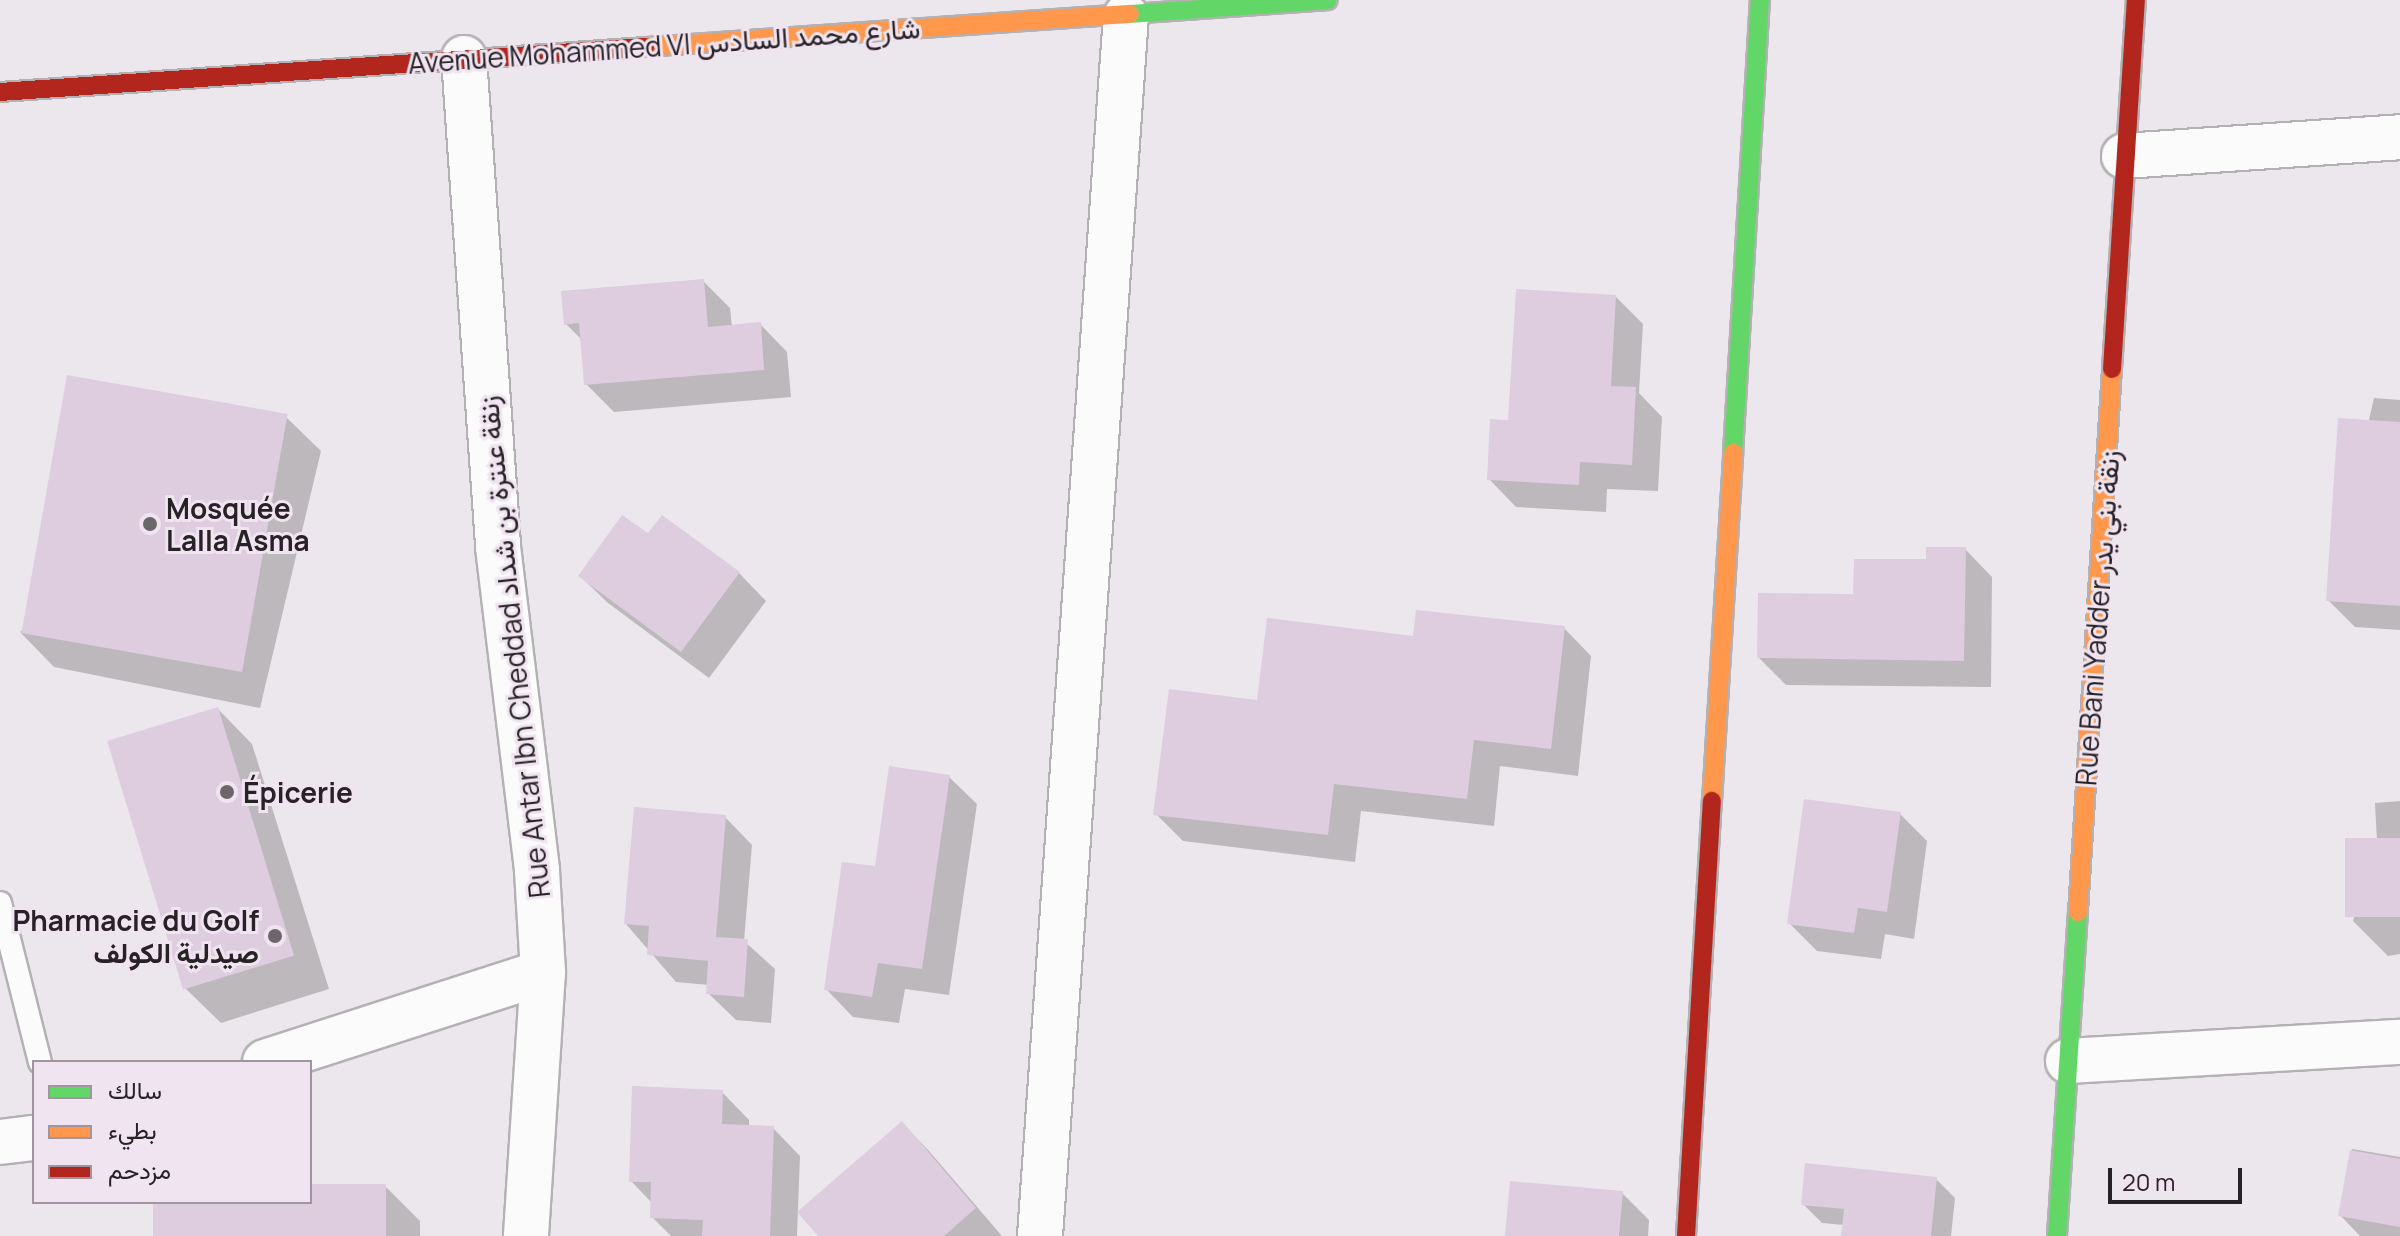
<!DOCTYPE html>
<html>
<head>
<meta charset="utf-8">
<style>
  body { margin:0 }
  #map { position:relative; width:2400px; height:1236px; overflow:hidden; background:#ece7ec; font-family:Manrope,Vazirmatn,sans-serif }
  div>[style] { position:absolute }
  .shadow>* { inset:0; background:#0003 }
  .building>* { inset:0; background:#ddcdde; transform-origin:0 0 }
  .roads { filter:drop-shadow(2px 0 #b4b1b4) drop-shadow(-2px 0 #b4b1b4) drop-shadow(0 2px #b4b1b4) drop-shadow(0 -2px #b4b1b4) }
  .lane>* { height:22px; margin:-11px; padding:0 11px; transform-origin:11px; border-radius:11px; background:#fcfbfc }
  .street>* { height:44px; margin:-22px; padding:0 22px; transform-origin:22px; border-radius:22px; background:#fcfbfc }
  .fast>* { height:18px; margin:-9px; padding:0 9px; transform-origin:9px; border-radius:9px; background:#63d668 }
  .slow>* { height:18px; margin:-9px; padding:0 9px; transform-origin:9px; border-radius:9px; background:#ff974d }
  .jam>* { height:18px; margin:-9px; padding:0 9px; transform-origin:9px; border-radius:9px; background:#b3261e }
  .dots>* { width:22px; height:22px; translate:-50% -50%; box-sizing:border-box; border:4px solid #efe4ef; border-radius:50% }
  span { translate:-50% -50%; white-space:nowrap; text-align:center; line-height:1.15; -webkit-text-stroke:6px #efe4ef; paint-order:stroke }
  .street-label { font-size:28px; color:#262226 }
  .poi-label { font-size:28px; color:#262226; font-weight:700 }
  .left { translate:0 -50%; text-align:left }
  .right { translate:-100% -50%; text-align:right }
  .legend { position:absolute; left:32px; top:1060px; width:280px; height:144px; box-sizing:border-box; background:#efe4ef; border:2px solid #9f969f; margin:0; padding:10px 14px; list-style:none; font-size:24px; color:#262226 }
  .legend li { display:flex; align-items:center; gap:16px; height:40px }
  .legend b { width:40px; border:2px solid #9f969f }
  .scale { position:absolute; left:2108px; top:1168px; width:134px; height:36px; box-sizing:border-box; border:4px solid #262226; border-top:0; padding-left:10px; font-size:24px; line-height:28px; white-space:nowrap; color:#262226; -webkit-text-stroke:6px #efe4ef; paint-order:stroke }
</style>
</head>
<body>
<div id="map">
  <div class="shadow">
    <i style="clip-path:polygon(703px 281px,730px 308px,732px 327px,760px 324px,787px 352px,791px 397px,614px 412px,586px 384px,583px 341px,566px 324px)"></i>
    <i style="clip-path:polygon(1616px 297px,1643px 324px,1639px 393px,1662px 417px,1658px 491px,1607px 489px,1606px 512px,1516px 507px,1489px 479px,1510px 422px)"></i>
    <i style="clip-path:polygon(2374px 398px,2400px 400px,2400px 630px,2355px 627px,2328px 600px)"></i>
    <i style="clip-path:polygon(286px 417px,321px 451px,260px 708px,54px 667px,20px 632px)"></i>
    <i style="clip-path:polygon(649px 536px,739px 573px,766px 601px,709px 678px,608px 603px,580px 576px)"></i>
    <i style="clip-path:polygon(1965px 549px,1992px 577px,1991px 687px,1786px 685px,1759px 658px,1855px 596px)"></i>
    <i style="clip-path:polygon(1564px 628px,1591px 656px,1578px 776px,1500px 766px,1494px 826px,1361px 811px,1355px 862px,1183px 841px,1156px 814px,1259px 702px)"></i>
    <i style="clip-path:polygon(218px 709px,252px 744px,329px 989px,221px 1023px,186px 989px)"></i>
    <i style="clip-path:polygon(949px 777px,977px 804px,949px 995px,905px 989px,899px 1023px,853px 1017px,826px 989px,877px 869px)"></i>
    <i style="clip-path:polygon(2400px 801px,2400px 954px,2388px 956px,2353px 921px,2377px 842px,2375px 803px)"></i>
    <i style="clip-path:polygon(1900px 814px,1927px 841px,1914px 939px,1885px 934px,1881px 959px,1817px 951px,1789px 923px)"></i>
    <i style="clip-path:polygon(725px 817px,752px 845px,744px 941px,775px 969px,771px 1023px,736px 1020px,708px 993px,709px 985px,676px 982px,626px 924px)"></i>
    <i style="clip-path:polygon(722px 1092px,749px 1120px,749px 1127px,773px 1128px,800px 1156px,797px 1236px,671px 1236px,652px 1217px,652px 1203px,631px 1181px)"></i>
    <i style="clip-path:polygon(902px 1123px,929px 1151px,1002px 1236px,820px 1236px)"></i>
    <i style="clip-path:polygon(2352px 1149px,2400px 1157px,2400px 1236px,2360px 1236px,2340px 1215px)"></i>
    <i style="clip-path:polygon(1936px 1179px,1955px 1198px,1951px 1236px,1844px 1236px,1844px 1225px,1822px 1223px,1803px 1204px)"></i>
    <i style="clip-path:polygon(310px 1186px,385px 1186px,420px 1221px,420px 1236px,155px 1236px,155px 1202px,310px 1202px)"></i>
    <i style="clip-path:polygon(1622px 1193px,1649px 1220px,1648px 1236px,1507px 1236px)"></i>
  </div>
  <div class="building">
    <i style="clip-path:polygon(704px 279px,708px 327px,761px 322px,764px 370px,584px 385px,579px 323px,564px 325px,561px 291px)"></i>
    <i style="clip-path:polygon(1516px 289px,1616px 295px,1611px 386px,1636px 387px,1632px 465px,1580px 462px,1579px 485px,1487px 480px,1490px 419px,1508px 420px)"></i>
    <i style="left:67px;top:375px;width:224px;height:262px;rotate:10deg"></i>
    <i style="clip-path:polygon(2338px 418px,2400px 422px,2400px 606px,2326px 601px)"></i>
    <i style="clip-path:polygon(622px 515px,648px 533px,662px 515px,740px 572px,681px 652px,578px 576px)"></i>
    <i style="clip-path:polygon(1926px 547px,1966px 547px,1964px 661px,1757px 658px,1758px 593px,1853px 594px,1854px 559px,1926px 559px)"></i>
    <i style="clip-path:polygon(1416px 610px,1565px 626px,1551px 749px,1474px 740px,1467px 799px,1334px 784px,1328px 835px,1153px 815px,1169px 689px,1257px 700px,1267px 618px,1413px 636px)"></i>
    <i style="left:218px;top:707px;width:260px;height:116px;rotate:73deg"></i>
    <i style="clip-path:polygon(889px 766px,950px 775px,922px 969px,878px 963px,872px 997px,824px 990px,842px 862px,875px 866px)"></i>
    <i style="clip-path:polygon(1804px 799px,1901px 812px,1887px 912px,1858px 908px,1854px 933px,1787px 924px)"></i>
    <i style="clip-path:polygon(634px 807px,726px 815px,716px 937px,748px 939px,744px 997px,706px 994px,708px 961px,647px 955px,649px 926px,624px 924px)"></i>
    <i style="left:2400px;top:838px;width:79px;height:55px;rotate:90deg"></i>
    <i style="clip-path:polygon(632px 1086px,723px 1090px,722px 1124px,774px 1126px,770px 1236px,702px 1236px,703px 1220px,650px 1218px,651px 1182px,629px 1182px)"></i>
    <i style="clip-path:polygon(902px 1121px,976px 1208px,944px 1236px,818px 1236px,797px 1212px)"></i>
    <i style="clip-path:polygon(2350px 1150px,2400px 1159px,2400px 1227px,2338px 1216px)"></i>
    <i style="clip-path:polygon(1805px 1163px,1937px 1177px,1931px 1236px,1841px 1236px,1844px 1209px,1801px 1205px)"></i>
    <i style="clip-path:polygon(1510px 1181px,1623px 1191px,1619px 1236px,1505px 1236px)"></i>
    <i style="clip-path:polygon(310px 1184px,386px 1184px,386px 1236px,153px 1236px,153px 1202px,310px 1202px)"></i>
  </div>
  <div class="roads">
    <div class="lane">
      <i style="left:0;top:903px;width:164px;rotate:75.9deg"></i>
    </div>
    <div class="street">
      <i style="left:464px;top:58px;width:490px;rotate:86deg"></i>
      <i style="left:498px;top:547px;width:326px;rotate:83.1deg"></i>
      <i style="left:537px;top:871px;width:101px;rotate:86.6deg"></i>
      <i style="left:543px;top:972px;width:265px;rotate:93.7deg"></i>
      <i style="left:2124px;top:156px;width:277px;rotate:-3.9deg"></i>
      <i style="left:2068px;top:1061px;width:333px;rotate:-3.3deg"></i>
      <i style="left:265px;top:1062px;width:292px;rotate:-17.9deg"></i>
      <i style="left:0;top:1142px;width:34px;rotate:-7deg"></i>
      <i style="left:1040px;top:1236px;width:1223px;rotate:-85.97deg"></i>
    </div>
    <div class="fast">
      <i style="left:1130px;top:14px;width:198px;rotate:-4deg"></i>
      <i style="left:1733px;top:453px;width:454px;rotate:-86.6deg"></i>
      <i style="left:2057px;top:1236px;width:325px;rotate:-86.3deg"></i>
    </div>
    <div class="slow">
      <i style="left:645px;top:47px;width:486px;rotate:-3.9deg"></i>
      <i style="left:1712px;top:801px;width:349px;rotate:-86.5deg"></i>
      <i style="left:2078px;top:912px;width:544px;rotate:-86.42deg"></i>
    </div>
    <div class="jam">
      <i style="left:0;top:92px;width:647px;rotate:-3.99deg"></i>
      <i style="left:2112px;top:369px;width:370px;rotate:-86.3deg"></i>
      <i style="left:1686px;top:1236px;width:436px;rotate:-86.6deg"></i>
    </div>
  </div>
  <div class="dots">
    <i style="left:150px;top:524px;background:#6b676b"></i>
    <i style="left:227px;top:792px;background:#6b676b"></i>
    <i style="left:275px;top:936px;background:#6b676b"></i>
  </div>
  <div class="street-label">
    <span style="left:664px;top:45px;rotate:-4deg">Avenue Mohammed VI شارع محمد السادس</span>
    <span style="left:2097px;top:618px;rotate:-86deg">Rue Bani Yadder زنقة بني يدر</span>
    <span style="left:513px;top:647px;rotate:-96deg">Rue Antar Ibn Cheddad زنقة عنترة بن شداد</span>
  </div>
  <div class="poi-label">
    <span class="left" style="left:166px;top:524px">Mosquée<br>Lalla Asma</span>
    <span class="left" style="left:243px;top:792px">Épicerie</span>
    <span class="right" style="left:259px;top:936px">Pharmacie du Golf<br>صيدلية الكولف</span>
  </div>
  <ul class="legend">
  <li><b style="height:10px;background:#63d668"></b>سالك</li>
  <li><b style="height:10px;background:#ff974d"></b>بطيء</li>
  <li><b style="height:10px;background:#b3261e"></b>مزدحم</li>
  </ul>
  <div class="scale">20 m</div>
</div>
</body>
</html>
